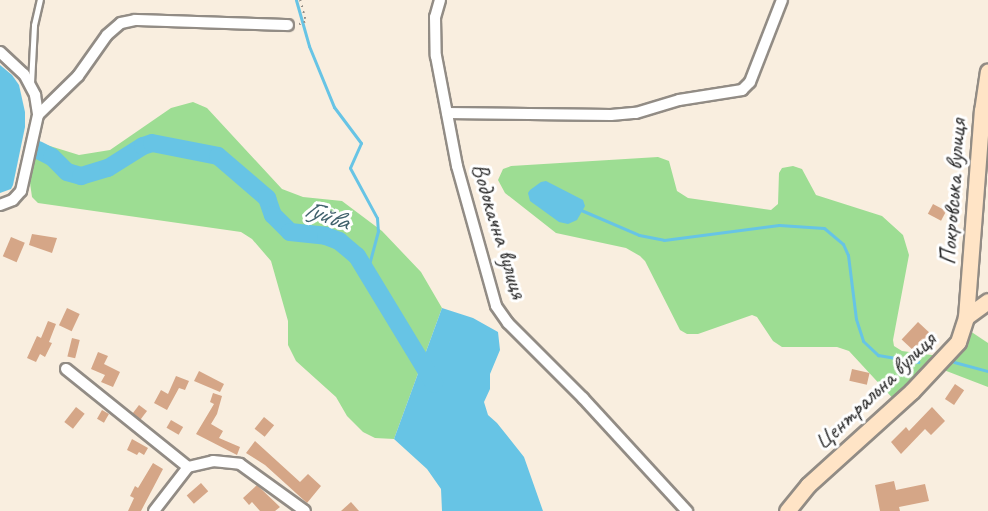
<!DOCTYPE html>
<html>
<head>
<meta charset="utf-8">
<style>
  body { margin:0 }
  #map { position:relative; width:988px; height:511px; overflow:hidden; background:#f9eedf; font-family:Caveat,sans-serif }
  div>[style] { position:absolute }
  .green>* { inset:0; background:#9ddd93 }
  .water>* { inset:0; background:#67c4e5 }
  .stream>* { height:3px; margin:-1.5px; padding:0 1.5px; transform-origin:1.5px; border-radius:1.5px; background:#67c4e5 }
  .river>* { height:18px; margin:-9px; padding:0 9px; transform-origin:9px; border-radius:9px; background:#67c4e5 }
  .building>* { inset:0; background:#d5a687; transform-origin:0 0 }
  .path>* { height:1.5px; margin-top:-0.75px; transform-origin:0; background:repeating-linear-gradient(90deg,#928c85 0 1.5px,transparent 0 6px) }
  .roads { filter:drop-shadow(2px 0 #928c85) drop-shadow(-2px 0 #928c85) drop-shadow(0 2px #928c85) drop-shadow(0 -2px #928c85) }
  .lane>* { height:5px; margin:-2.5px; padding:0 2.5px; transform-origin:2.5px; border-radius:2.5px; background:#fff }
  .street>* { height:10px; margin:-5px; padding:0 5px; transform-origin:5px; border-radius:5px; background:#fff }
  .secondary>* { height:15px; margin:-7.5px; padding:0 7.5px; transform-origin:7.5px; border-radius:7.5px; background:#ffe4c6 }
  span { translate:-50% -50%; white-space:nowrap; text-align:center; line-height:1.15; -webkit-text-stroke:6px #fff; paint-order:stroke }
  .street-label { font-size:24px; color:#2b2b2b }
  .water-label { font-size:26px; color:#40616c; font-style:italic }
</style>
</head>
<body>
<div id="map">
  <div class="green">
    <i style="clip-path:polygon(193px 102px,207px 108px,282px 189px,303px 197px,342px 201px,382px 231px,421px 272px,442px 308px,394px 439px,375px 438px,363px 432px,347px 416px,336px 397px,296px 361px,288px 345px,288px 321px,271px 261px,252px 239px,241px 232px,38px 203px,32px 197px,29px 176px,37px 142px,79px 155px,110px 150px,171px 108px)"></i>
    <i style="clip-path:polygon(658px 157px,669px 161px,677px 191px,688px 198px,771px 210px,778px 204px,779px 173px,782px 168px,793px 166px,802px 169px,816px 195px,882px 216px,903px 235px,909px 255px,893px 340px,894px 346px,902px 351px,946px 357px,964px 327px,988px 343px,988px 387px,936px 367px,898px 404px,849px 351px,837px 347px,782px 347px,773px 341px,757px 317px,752px 315px,698px 334px,687px 334px,680px 330px,645px 261px,640px 256px,626px 248px,556px 233px,505px 193px,498px 180px,503px 169px,511px 166px)"></i>
  </div>
  <div class="water">
    <i style="clip-path:polygon(0 65px,12px 75px,19px 85px,25px 112px,25px 127px,13px 185px,11px 189px,0 193px)"></i>
    <i style="clip-path:polygon(546px 181px,583px 200px,585px 206px,577px 220px,568px 224px,559px 222px,530px 201px,528px 193px,530px 190px,541px 182px)"></i>
    <i style="clip-path:polygon(442px 308px,473px 318px,498px 332px,500px 350px,490px 374px,490px 389px,484px 402px,488px 415px,497px 423px,524px 457px,543px 511px,442px 511px,441px 489px,427px 469px,394px 439px)"></i>
  </div>
  <div class="stream">
    <i style="left:296px;top:0;width:48px;rotate:74.2deg"></i>
    <i style="left:309px;top:46px;width:66px;rotate:67.7deg"></i>
    <i style="left:334px;top:107px;width:45px;rotate:53.1deg"></i>
    <i style="left:361px;top:143px;width:27px;rotate:114deg"></i>
    <i style="left:350px;top:168px;width:57px;rotate:61.6deg"></i>
    <i style="left:377px;top:218px;width:13px;rotate:86deg"></i>
    <i style="left:378px;top:231px;width:42px;rotate:105deg"></i>
    <i style="left:581px;top:210px;width:63px;rotate:23.3deg"></i>
    <i style="left:639px;top:235px;width:25px;rotate:11deg"></i>
    <i style="left:664px;top:240px;width:116px;rotate:-7.4deg"></i>
    <i style="left:779px;top:225px;width:45px;rotate:3.8deg"></i>
    <i style="left:824px;top:228px;width:25px;rotate:40deg"></i>
    <i style="left:843px;top:244px;width:12px;rotate:66deg"></i>
    <i style="left:848px;top:255px;width:64px;rotate:82.9deg"></i>
    <i style="left:856px;top:319px;width:23px;rotate:72deg"></i>
    <i style="left:863px;top:341px;width:21px;rotate:43deg"></i>
    <i style="left:878px;top:355px;width:41px;rotate:9.9deg"></i>
    <i style="left:954px;top:362px;width:35px;rotate:15deg"></i>
  </div>
  <div class="river">
    <i style="left:38px;top:150px;width:16px;rotate:27deg"></i>
    <i style="left:52px;top:157px;width:21px;rotate:45deg"></i>
    <i style="left:67px;top:172px;width:15px;rotate:16deg"></i>
    <i style="left:81px;top:176px;width:28px;rotate:-17deg"></i>
    <i style="left:108px;top:168px;width:41px;rotate:-32.2deg"></i>
    <i style="left:143px;top:146px;width:9px;rotate:-18deg"></i>
    <i style="left:152px;top:143px;width:67px;rotate:11.1deg"></i>
    <i style="left:218px;top:156px;width:65px;rotate:40.6deg"></i>
    <i style="left:267px;top:198px;width:18px;rotate:71deg"></i>
    <i style="left:273px;top:215px;width:24px;rotate:45deg"></i>
    <i style="left:290px;top:232px;width:36px;rotate:6deg"></i>
    <i style="left:326px;top:236px;width:14px;rotate:21deg"></i>
    <i style="left:339px;top:241px;width:23px;rotate:40deg"></i>
    <i style="left:357px;top:256px;width:149px;rotate:58.8deg"></i>
  </div>
  <div class="building">
    <i style="left:952px;top:176px;width:10px;height:17px;rotate:6deg"></i>
    <i style="left:933px;top:204px;width:15px;height:11px;rotate:28deg"></i>
    <i style="clip-path:polygon(32px 234px,57px 238px,52px 253px,29px 245px)"></i>
    <i style="left:11px;top:237px;width:15px;height:21px;rotate:23deg"></i>
    <i style="left:67px;top:308px;width:14px;height:19px;rotate:25deg"></i>
    <i style="clip-path:polygon(48px 321px,56px 324px,49px 342px,52px 343px,45px 357px,40px 354px,36px 362px,27px 358px,37px 336px,41px 338px)"></i>
    <i style="left:918px;top:322px;width:18px;height:24px;rotate:43deg"></i>
    <i style="left:72px;top:338px;width:8px;height:19px;rotate:14deg"></i>
    <i style="clip-path:polygon(98px 352px,108px 356px,104px 364px,120px 372px,113px 387px,101px 382px,105px 375px,91px 369px)"></i>
    <i style="left:852px;top:369px;width:18px;height:12px;rotate:13deg"></i>
    <i style="clip-path:polygon(199px 371px,224px 384px,220px 392px,194px 381px)"></i>
    <i style="clip-path:polygon(176px 376px,189px 381px,185px 390px,179px 388px,167px 410px,154px 403px,161px 390px,168px 394px)"></i>
    <i style="left:955px;top:384px;width:11px;height:18px;rotate:34deg"></i>
    <i style="clip-path:polygon(213px 393px,222px 396px,217px 414px,211px 424px,223px 431px,219px 438px,240px 447px,237px 455px,196px 434px,214px 404px,210px 402px)"></i>
    <i style="left:139px;top:405px;width:10px;height:11px;rotate:37deg"></i>
    <i style="left:76px;top:407px;width:11px;height:19px;rotate:38deg"></i>
    <i style="clip-path:polygon(932px 407px,945px 421px,931px 435px,925px 429px,901px 454px,891px 442px,906px 427px,909px 431px)"></i>
    <i style="left:102px;top:410px;width:8px;height:10px;rotate:30deg"></i>
    <i style="left:264px;top:417px;width:13px;height:15px;rotate:39deg"></i>
    <i style="left:171px;top:420px;width:14px;height:9px;rotate:30deg"></i>
    <i style="clip-path:polygon(132px 439px,148px 448px,144px 455px,139px 452px,137px 455px,127px 450px)"></i>
    <i style="clip-path:polygon(255px 441px,300px 482px,308px 474px,321px 486px,307px 503px,265px 465px,246px 453px)"></i>
    <i style="clip-path:polygon(153px 463px,163px 469px,141px 511px,128px 511px,134px 498px,130px 496px,135px 486px,138px 488px)"></i>
    <i style="clip-path:polygon(894px 481px,896px 490px,925px 484px,929px 501px,899px 507px,900px 511px,880px 511px,875px 485px)"></i>
    <i style="left:201px;top:483px;width:11px;height:19px;rotate:49deg"></i>
    <i style="clip-path:polygon(257px 485px,280px 507px,275px 511px,260px 511px,252px 502px,249px 505px,243px 498px)"></i>
    <i style="clip-path:polygon(351px 502px,359px 511px,341px 511px)"></i>
  </div>
  <div class="path">
    <i style="left:299px;top:24px;width:5px;rotate:-11deg"></i>
    <i style="left:304px;top:23px;width:4px;rotate:-76deg"></i>
    <i style="left:305px;top:19px;width:20px;rotate:-105deg"></i>
  </div>
  <div class="roads">
    <div class="lane">
      <i style="left:31px;top:83px;width:58px;rotate:-87deg"></i>
      <i style="left:34px;top:25px;width:26px;rotate:-77deg"></i>
    </div>
    <div class="street">
      <i style="left:440px;top:0;width:18px;rotate:106deg"></i>
      <i style="left:435px;top:17px;width:39px;rotate:89deg"></i>
      <i style="left:436px;top:56px;width:112px;rotate:79.2deg"></i>
      <i style="left:457px;top:166px;width:145px;rotate:74.4deg"></i>
      <i style="left:496px;top:306px;width:21px;rotate:55deg"></i>
      <i style="left:508px;top:323px;width:106px;rotate:45deg"></i>
      <i style="left:583px;top:398px;width:154px;rotate:47.4deg"></i>
      <i style="left:0;top:52px;width:33px;rotate:43deg"></i>
      <i style="left:24px;top:74px;width:24px;rotate:62deg"></i>
      <i style="left:35px;top:95px;width:20px;rotate:81deg"></i>
      <i style="left:38px;top:115px;width:78px;rotate:102.6deg"></i>
      <i style="left:21px;top:191px;width:12px;rotate:132deg"></i>
      <i style="left:13px;top:200px;width:14px;rotate:159deg"></i>
      <i style="left:447px;top:113px;width:164px;rotate:0.7deg"></i>
      <i style="left:611px;top:115px;width:25px;rotate:-5deg"></i>
      <i style="left:636px;top:113px;width:45px;rotate:-16.8deg"></i>
      <i style="left:679px;top:100px;width:64px;rotate:-9deg"></i>
      <i style="left:742px;top:90px;width:11px;rotate:-45deg"></i>
      <i style="left:750px;top:82px;width:88px;rotate:-68.7deg"></i>
      <i style="left:38px;top:115px;width:56px;rotate:-44.3deg"></i>
      <i style="left:78px;top:76px;width:50px;rotate:-54.7deg"></i>
      <i style="left:107px;top:35px;width:18px;rotate:-41deg"></i>
      <i style="left:121px;top:23px;width:14px;rotate:-12deg"></i>
      <i style="left:135px;top:20px;width:153px;rotate:1.9deg"></i>
      <i style="left:66px;top:369px;width:156px;rotate:38.8deg"></i>
      <i style="left:154px;top:511px;width:56px;rotate:-52.3deg"></i>
      <i style="left:188px;top:467px;width:26px;rotate:-13deg"></i>
      <i style="left:213px;top:461px;width:27px;rotate:6deg"></i>
      <i style="left:240px;top:464px;width:80px;rotate:35.9deg"></i>
    </div>
    <div class="secondary">
      <i style="left:966px;top:317px;width:27px;rotate:-36deg"></i>
      <i style="left:787px;top:511px;width:33px;rotate:-51deg"></i>
      <i style="left:808px;top:485px;width:140px;rotate:-42.1deg"></i>
      <i style="left:912px;top:391px;width:67px;rotate:-46.8deg"></i>
      <i style="left:958px;top:342px;width:26px;rotate:-72deg"></i>
      <i style="left:966px;top:317px;width:207px;rotate:-85.6deg"></i>
      <i style="left:982px;top:111px;width:40px;rotate:-81.5deg"></i>
    </div>
  </div>
  <div class="street-label">
    <span style="left:953px;top:192px;rotate:-86deg">Покровська вулиця</span>
    <span style="left:499px;top:231px;rotate:73deg">Водокачна вулиця</span>
    <span style="left:875px;top:391px;rotate:-44deg">Центральна вулиця</span>
  </div>
  <div class="water-label">
    <span style="left:327px;top:215px;rotate:20deg">Гуйва</span>
  </div>
</div>
</body>
</html>
